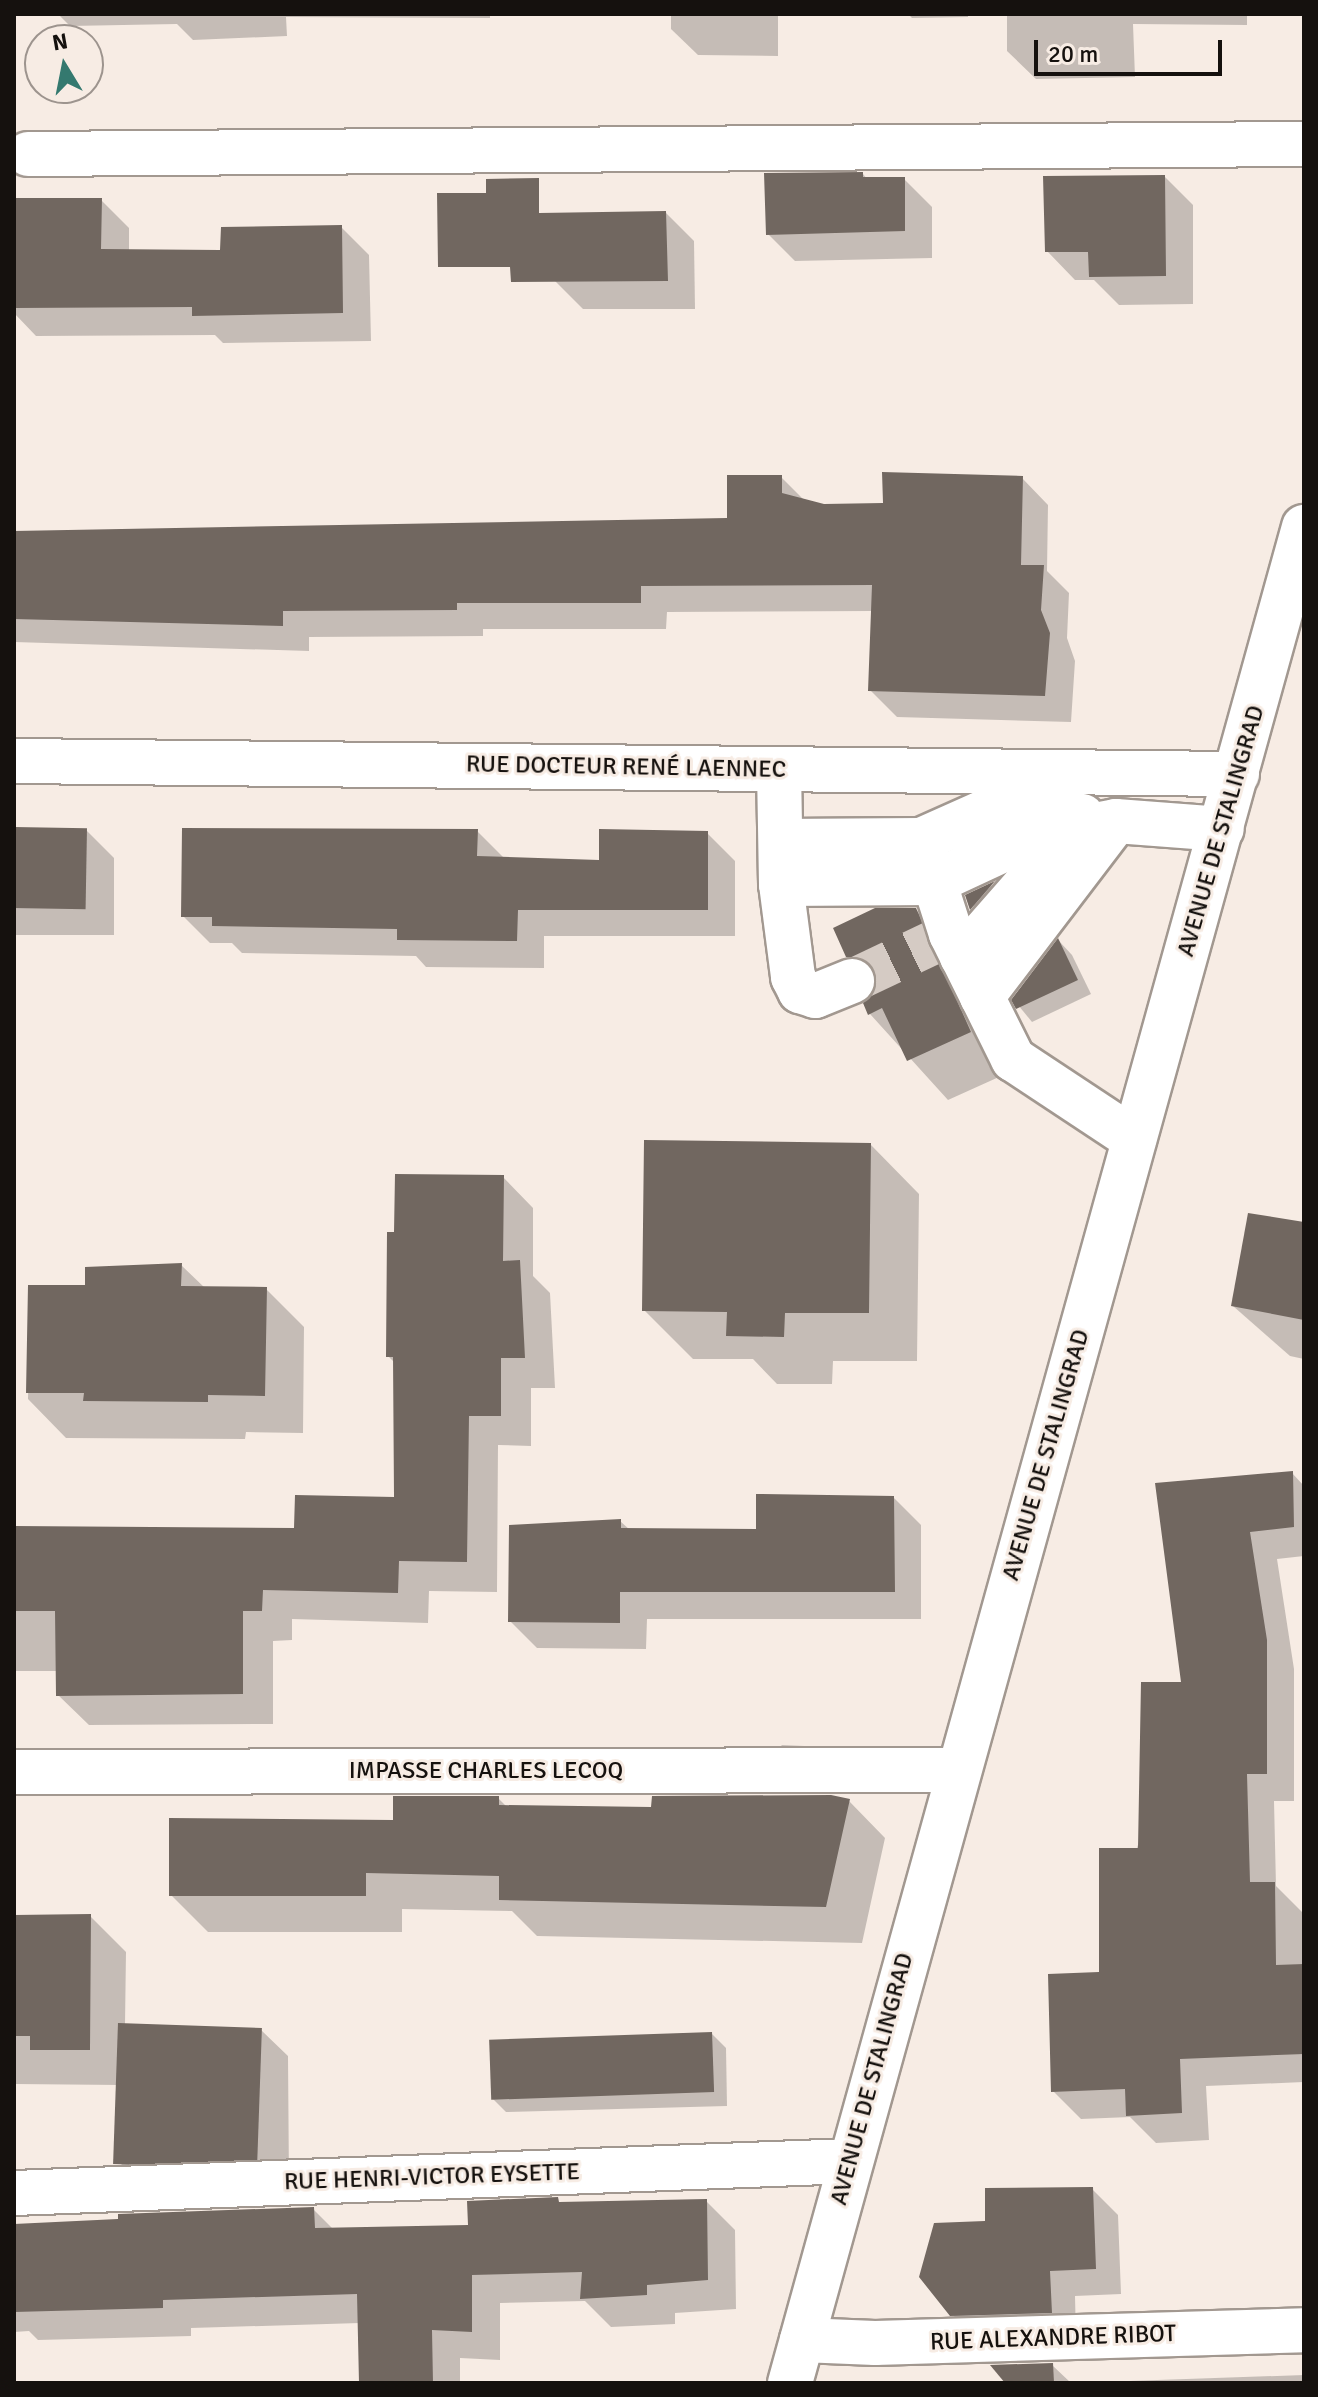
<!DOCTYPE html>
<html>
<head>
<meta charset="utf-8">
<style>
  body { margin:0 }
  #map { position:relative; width:1318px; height:2397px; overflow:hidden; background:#f7ece4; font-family:Signika,sans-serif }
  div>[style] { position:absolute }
  .shadow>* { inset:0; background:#0003 }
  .building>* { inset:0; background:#716760; transform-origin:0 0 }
  .minor-tunnel>* { height:44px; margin-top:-22px; transform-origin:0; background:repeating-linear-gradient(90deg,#d5cbc4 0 44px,transparent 0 66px) }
  .roads { filter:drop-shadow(2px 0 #a29890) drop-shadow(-2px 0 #a29890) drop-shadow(0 2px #a29890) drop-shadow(0 -2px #a29890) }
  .minor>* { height:44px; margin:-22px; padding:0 22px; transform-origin:22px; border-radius:22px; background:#fff }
  .major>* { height:44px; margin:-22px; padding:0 22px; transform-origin:22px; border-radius:22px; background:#fff }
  span { translate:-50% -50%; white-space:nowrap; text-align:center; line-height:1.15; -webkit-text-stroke:6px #f7ece4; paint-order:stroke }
  .street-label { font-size:24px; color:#15110e }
  .frame { position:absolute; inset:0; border:16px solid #15110e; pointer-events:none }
  .north { position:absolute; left:24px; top:24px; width:80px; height:80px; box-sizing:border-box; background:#f7ece4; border:2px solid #9d948e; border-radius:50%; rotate:350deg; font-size:22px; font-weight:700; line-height:32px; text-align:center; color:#15110e }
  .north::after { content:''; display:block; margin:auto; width:28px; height:36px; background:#34796f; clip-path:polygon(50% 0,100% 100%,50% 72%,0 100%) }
  .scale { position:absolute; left:1034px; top:40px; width:188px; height:36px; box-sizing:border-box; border:4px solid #15110e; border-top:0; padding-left:10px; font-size:24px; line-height:28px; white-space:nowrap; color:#15110e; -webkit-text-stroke:6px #f7ece4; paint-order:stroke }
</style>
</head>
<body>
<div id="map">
  <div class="shadow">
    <i style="clip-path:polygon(58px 14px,490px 14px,490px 18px,286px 17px,287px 36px,193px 40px,177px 24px,70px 26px)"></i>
    <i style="clip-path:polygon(671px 14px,778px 14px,778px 56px,698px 55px,671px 29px)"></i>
    <i style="clip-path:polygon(908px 14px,968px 14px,968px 17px,912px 18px)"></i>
    <i style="clip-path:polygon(1007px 14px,1247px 14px,1247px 25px,1133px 24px,1135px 77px,1036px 79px,1007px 51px)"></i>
    <i style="clip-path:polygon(863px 174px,867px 179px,904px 179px,932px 207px,932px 258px,795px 261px,768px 234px)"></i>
    <i style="clip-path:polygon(1165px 177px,1193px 205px,1193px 304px,1119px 305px,1094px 280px,1075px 280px,1047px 251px)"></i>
    <i style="clip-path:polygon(14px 200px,101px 200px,129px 228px,129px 251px,222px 252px,341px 227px,369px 255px,371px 341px,223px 343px,215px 335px,36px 336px,14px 313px)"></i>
    <i style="clip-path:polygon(666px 213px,694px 241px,695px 309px,583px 309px,555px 281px)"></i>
    <i style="clip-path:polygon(781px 477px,805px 501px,823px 506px,885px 505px,1022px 478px,1048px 505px,1047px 571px,1069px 593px,1067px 638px,1075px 661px,1071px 722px,897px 717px,870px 690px,873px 611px,667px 612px,666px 629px,483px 629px,483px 636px,309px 637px,309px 651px,14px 642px,14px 533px,729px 520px)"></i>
    <i style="clip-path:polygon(86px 830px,114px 858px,114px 935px,14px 935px,14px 831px)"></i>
    <i style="clip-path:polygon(477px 831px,505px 859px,601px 862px,707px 833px,735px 861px,735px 936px,544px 936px,544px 968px,426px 967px,416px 956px,242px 953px,232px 943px,210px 943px,183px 916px)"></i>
    <i style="clip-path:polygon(995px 884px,1008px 897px,985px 923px,967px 896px)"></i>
    <i style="clip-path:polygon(916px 910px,956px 950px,1010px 1072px,948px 1100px,870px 1014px,878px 987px,848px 956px)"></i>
    <i style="clip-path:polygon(1059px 941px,1072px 955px,1091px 994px,1032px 1022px,1014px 1000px)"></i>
    <i style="clip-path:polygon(871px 1145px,919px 1194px,917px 1361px,833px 1361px,832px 1384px,777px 1384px,753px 1359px,693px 1359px,644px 1310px)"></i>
    <i style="clip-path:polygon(503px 1177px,533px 1208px,533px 1276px,550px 1293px,555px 1388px,531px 1388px,531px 1446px,498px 1445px,497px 1592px,429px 1591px,428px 1623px,292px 1619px,292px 1640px,273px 1641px,273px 1724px,89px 1725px,58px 1695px,58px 1671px,14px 1671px,14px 1528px,296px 1530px,396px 1500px,395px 1363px,388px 1356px,396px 1234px)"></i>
    <i style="clip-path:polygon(1304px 1224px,1304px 1359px,1290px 1356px,1233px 1306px)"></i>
    <i style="clip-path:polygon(181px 1265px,205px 1288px,266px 1289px,304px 1327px,303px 1433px,246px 1432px,245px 1439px,66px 1438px,28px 1399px,30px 1287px,87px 1287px)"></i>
    <i style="clip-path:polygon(1292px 1473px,1304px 1486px,1304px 1556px,1277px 1559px,1294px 1669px,1294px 1801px,1274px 1801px,1276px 1886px,1302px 1912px,1304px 2082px,1206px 2086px,1209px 2140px,1156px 2143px,1130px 2117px,1081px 2119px,1053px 2091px,1101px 1974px,1184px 1684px,1157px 1485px)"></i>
    <i style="clip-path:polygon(894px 1498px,921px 1525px,921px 1619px,647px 1619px,646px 1649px,537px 1648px,510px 1621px,620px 1521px,630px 1530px,758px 1531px)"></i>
    <i style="clip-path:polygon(781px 1745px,828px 1747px,840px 1759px,795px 1759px)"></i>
    <i style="clip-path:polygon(498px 1798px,507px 1807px,653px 1809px,849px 1801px,885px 1838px,862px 1943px,537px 1936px,512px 1911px,402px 1909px,402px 1932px,208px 1932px,171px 1895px,395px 1822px)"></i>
    <i style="clip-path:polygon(14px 1915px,90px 1916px,126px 1952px,125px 2025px,261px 2030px,288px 2056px,289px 2184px,147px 2190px,120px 2163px,120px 2085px,14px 2084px)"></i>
    <i style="clip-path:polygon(712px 2034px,726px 2048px,727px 2106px,506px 2112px,492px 2098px)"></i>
    <i style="clip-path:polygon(1092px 2189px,1118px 2215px,1121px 2294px,1075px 2296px,1076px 2338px,978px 2341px,952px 2314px,987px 2223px)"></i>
    <i style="clip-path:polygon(706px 2201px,735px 2230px,736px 2309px,675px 2313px,675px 2324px,611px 2327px,585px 2301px,500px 2303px,500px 2360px,460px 2358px,460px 2383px,361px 2383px,360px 2323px,191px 2328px,191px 2336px,38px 2340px,29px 2331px,14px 2332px,14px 2226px,313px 2209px,334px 2230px,470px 2227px)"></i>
    <i style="clip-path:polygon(1052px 2365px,1071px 2383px,1304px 2375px,1304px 2383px,1008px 2383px)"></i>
  </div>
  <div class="building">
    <i style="clip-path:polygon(863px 172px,863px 177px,905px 177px,905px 231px,766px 235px,764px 173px)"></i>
    <i style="clip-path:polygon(1165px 175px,1166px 276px,1089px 277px,1088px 252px,1045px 252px,1043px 176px)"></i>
    <i style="clip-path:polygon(539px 178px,539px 213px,666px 211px,668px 281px,511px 282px,510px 267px,438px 267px,437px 193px,486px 193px,486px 179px)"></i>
    <i style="clip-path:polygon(14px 198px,102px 198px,101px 249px,220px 250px,221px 227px,342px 225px,343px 313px,192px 316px,192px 307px,14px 308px)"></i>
    <i style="clip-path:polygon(882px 472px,1023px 476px,1021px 565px,1044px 565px,1041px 610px,1050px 633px,1045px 696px,868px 691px,872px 585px,641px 586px,641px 603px,457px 603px,457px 610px,283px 611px,283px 626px,14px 619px,14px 531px,727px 518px,727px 475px,782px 475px,782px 493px,824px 504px,883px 503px)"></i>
    <i style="left:14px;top:827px;width:73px;height:81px;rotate:1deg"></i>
    <i style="clip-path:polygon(182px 828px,478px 829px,477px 856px,599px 860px,599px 829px,708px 831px,708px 910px,518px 910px,517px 941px,397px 940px,397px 929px,212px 926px,212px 917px,181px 917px)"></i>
    <i style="clip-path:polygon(995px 881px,970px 910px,965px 895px)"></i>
    <i style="clip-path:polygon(875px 908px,916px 908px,971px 1032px,907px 1061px,882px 1008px,868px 1015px,863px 1003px,877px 985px,875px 971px,867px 961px,846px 957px,833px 928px)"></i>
    <i style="clip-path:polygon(1058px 938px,1078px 980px,1016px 1009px,1011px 1000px)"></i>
    <i style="clip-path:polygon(644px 1140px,871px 1143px,869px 1313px,785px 1313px,784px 1337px,726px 1336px,727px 1312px,642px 1311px)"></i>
    <i style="clip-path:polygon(395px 1174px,504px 1175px,503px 1261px,520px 1260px,525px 1358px,501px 1358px,501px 1416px,469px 1416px,467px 1562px,399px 1561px,398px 1593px,263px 1590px,262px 1611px,243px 1611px,243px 1694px,56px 1696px,55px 1611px,14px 1611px,14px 1526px,294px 1528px,295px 1495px,394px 1497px,393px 1357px,386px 1357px,387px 1232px,394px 1232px)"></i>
    <i style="clip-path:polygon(1248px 1213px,1304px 1222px,1304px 1320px,1231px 1306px)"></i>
    <i style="clip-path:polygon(182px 1263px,181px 1286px,267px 1287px,265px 1396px,208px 1395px,208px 1402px,83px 1401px,84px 1393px,26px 1393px,28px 1285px,85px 1285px,85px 1267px)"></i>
    <i style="clip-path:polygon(1293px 1471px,1294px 1527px,1250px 1532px,1267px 1640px,1267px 1774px,1247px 1774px,1250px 1882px,1275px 1882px,1276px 1965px,1304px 1964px,1304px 2054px,1180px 2059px,1182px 2113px,1126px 2116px,1125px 2089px,1051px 2092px,1048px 1974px,1099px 1972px,1099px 1848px,1138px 1848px,1141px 1682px,1181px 1682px,1155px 1483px)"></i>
    <i style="clip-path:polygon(756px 1494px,894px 1496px,895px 1592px,620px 1592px,620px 1623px,508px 1622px,509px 1525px,621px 1519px,621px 1528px,756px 1529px)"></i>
    <i style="clip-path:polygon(831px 1795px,850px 1799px,826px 1907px,499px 1900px,499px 1876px,366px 1873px,366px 1896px,169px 1896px,169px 1818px,393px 1820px,393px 1796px,499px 1796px,499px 1805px,651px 1807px,652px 1796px)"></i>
    <i style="clip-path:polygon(91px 1914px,90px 2050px,30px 2050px,30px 2036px,14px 2036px,14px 1915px)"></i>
    <i style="left:118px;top:2023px;width:144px;height:141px;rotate:2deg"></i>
    <i style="left:712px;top:2032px;width:60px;height:223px;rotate:88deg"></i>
    <i style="clip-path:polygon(1093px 2187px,1096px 2269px,1050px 2271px,1052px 2313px,950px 2316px,919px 2277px,934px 2223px,985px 2221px,985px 2188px)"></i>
    <i style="clip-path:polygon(558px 2197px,559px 2202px,707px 2199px,708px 2280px,647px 2285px,647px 2295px,580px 2299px,582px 2272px,472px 2275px,472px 2332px,432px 2330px,433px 2383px,359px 2383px,357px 2294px,163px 2300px,163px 2308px,14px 2312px,14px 2224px,118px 2219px,118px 2214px,314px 2207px,315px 2228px,468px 2225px,467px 2201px)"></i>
    <i style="clip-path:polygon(1053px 2363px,1054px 2383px,1005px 2383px,990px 2365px)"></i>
  </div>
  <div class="minor-tunnel">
    <i style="left:852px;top:981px;width:110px;rotate:-25.4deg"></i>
  </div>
  <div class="roads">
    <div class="minor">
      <i style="left:28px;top:154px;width:1276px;rotate:-0.45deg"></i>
      <i style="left:14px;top:761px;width:1223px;rotate:0.61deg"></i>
      <i style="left:779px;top:769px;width:115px;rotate:89deg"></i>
      <i style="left:781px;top:884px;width:94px;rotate:82.6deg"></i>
      <i style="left:793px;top:977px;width:16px;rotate:63deg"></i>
      <i style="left:800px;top:991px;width:16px;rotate:18deg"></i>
      <i style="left:815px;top:996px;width:40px;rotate:-22deg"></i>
      <i style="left:921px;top:840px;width:99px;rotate:72.3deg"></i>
      <i style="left:951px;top:934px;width:140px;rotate:63.6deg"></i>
      <i style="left:1013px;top:1059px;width:145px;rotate:33.5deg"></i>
      <i style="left:781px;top:841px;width:140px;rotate:-0.4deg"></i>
      <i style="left:921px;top:840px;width:89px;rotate:-24deg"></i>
      <i style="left:1002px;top:804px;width:81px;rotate:8.5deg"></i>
      <i style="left:781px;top:884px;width:151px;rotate:-0.4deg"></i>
      <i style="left:932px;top:883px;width:109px;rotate:-24.9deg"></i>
      <i style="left:1031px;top:837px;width:86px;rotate:-10.7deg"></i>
      <i style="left:1116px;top:821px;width:106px;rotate:4.3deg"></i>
      <i style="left:962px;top:957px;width:118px;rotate:-48.8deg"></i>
      <i style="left:1040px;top:868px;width:63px;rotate:-31.4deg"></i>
      <i style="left:982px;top:997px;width:221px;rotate:-52.7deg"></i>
      <i style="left:14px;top:1772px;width:943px;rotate:-0.12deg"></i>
      <i style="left:14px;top:2193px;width:837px;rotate:-2.19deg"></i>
      <i style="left:802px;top:2340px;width:73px;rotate:2.4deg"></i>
      <i style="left:875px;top:2343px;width:429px;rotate:-1.7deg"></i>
    </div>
    <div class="major">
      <i style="left:790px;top:2383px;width:1926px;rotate:-74.52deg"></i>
    </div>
  </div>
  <div class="street-label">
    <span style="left:626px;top:767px;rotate:1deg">RUE DOCTEUR RENÉ LAENNEC</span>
    <span style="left:1221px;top:831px;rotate:-74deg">AVENUE DE STALINGRAD</span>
    <span style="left:1046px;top:1455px;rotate:-74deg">AVENUE DE STALINGRAD</span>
    <span style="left:486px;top:1771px">IMPASSE CHARLES LECOQ</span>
    <span style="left:872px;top:2079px;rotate:-75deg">AVENUE DE STALINGRAD</span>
    <span style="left:432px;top:2177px;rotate:-2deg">RUE HENRI-VICTOR EYSETTE</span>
    <span style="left:1053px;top:2338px;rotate:-2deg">RUE ALEXANDRE RIBOT</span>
  </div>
  <div class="frame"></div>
  <div class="north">N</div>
  <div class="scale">20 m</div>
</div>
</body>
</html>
